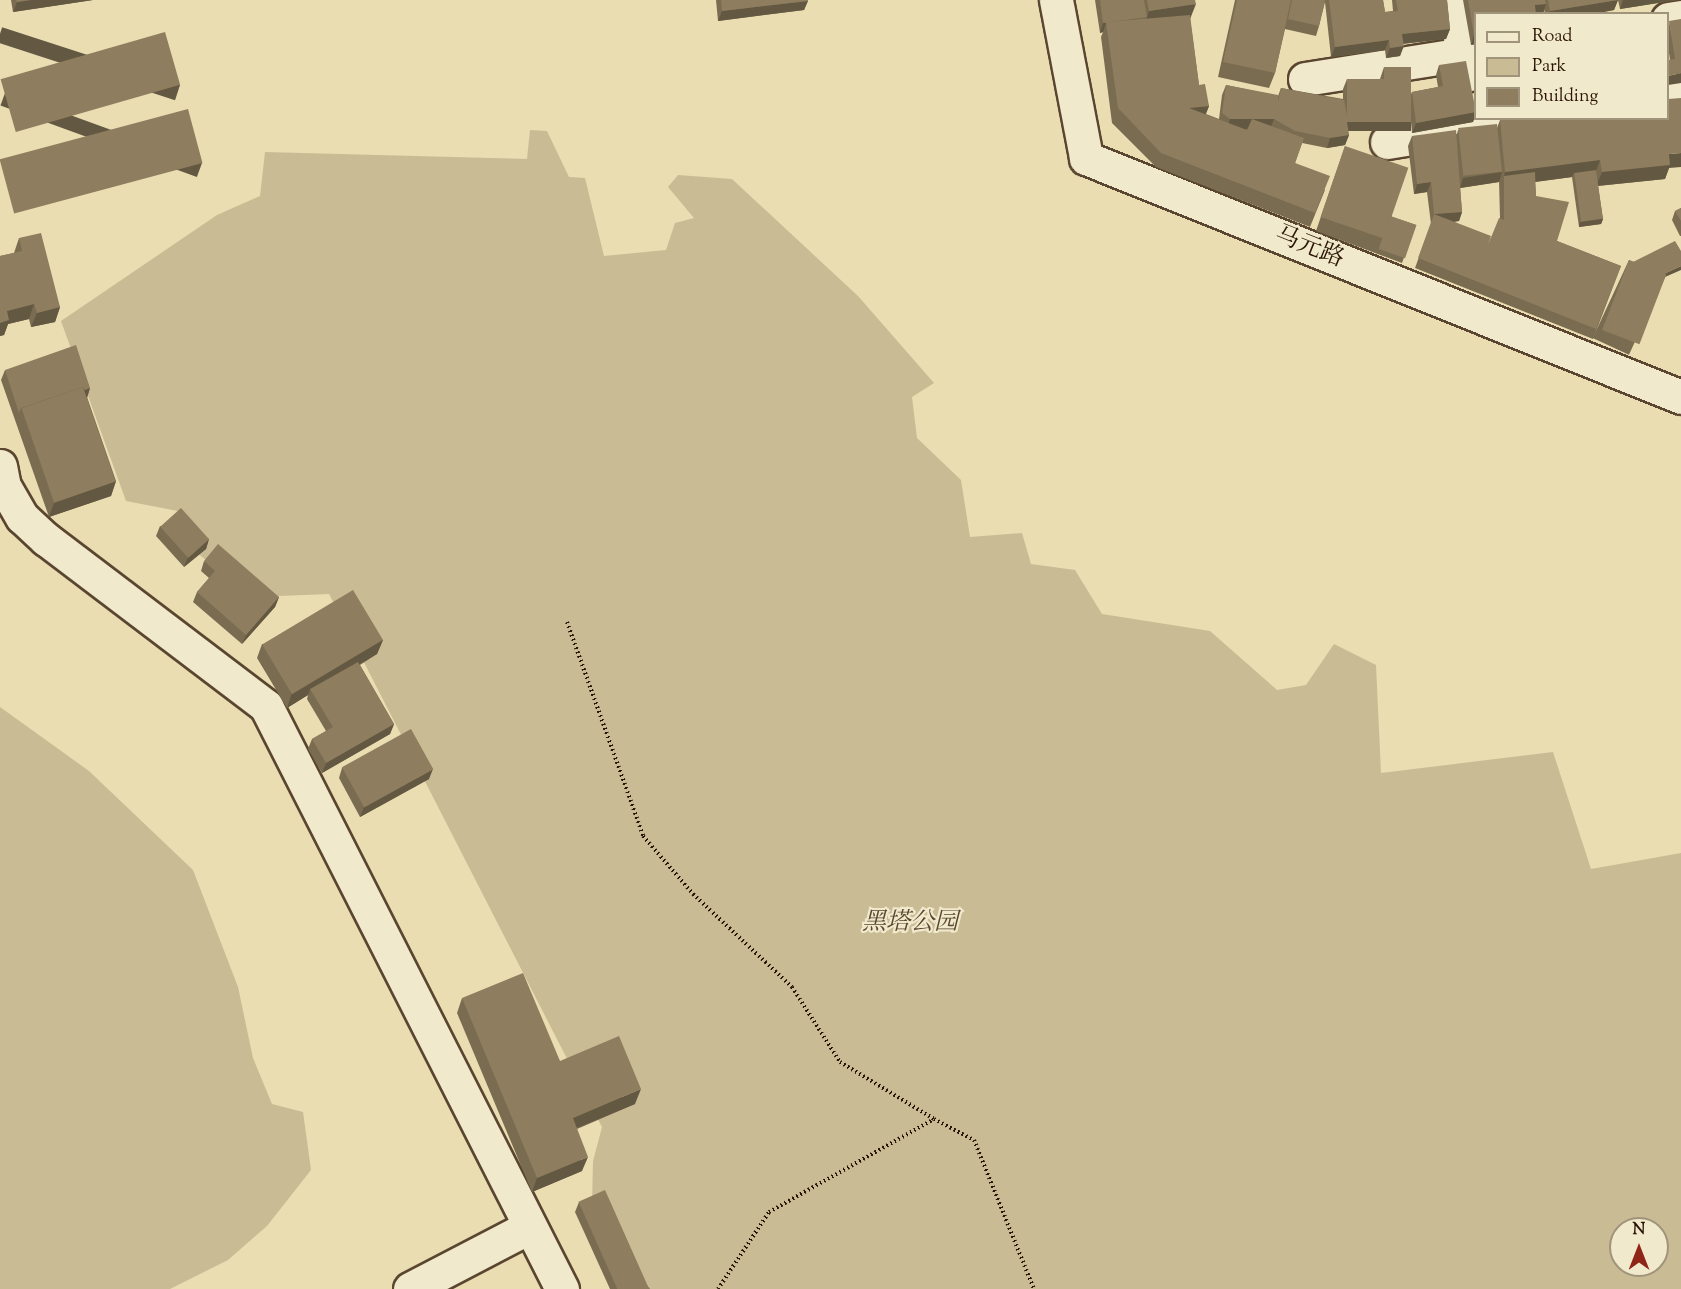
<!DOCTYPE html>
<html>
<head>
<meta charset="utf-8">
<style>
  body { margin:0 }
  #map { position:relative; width:1681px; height:1289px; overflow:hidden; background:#eaddb1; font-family:"Sorts Mill Goudy","Noto Serif SC",serif }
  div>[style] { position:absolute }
  .green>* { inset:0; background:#c9bb94 }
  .path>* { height:4px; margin-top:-2px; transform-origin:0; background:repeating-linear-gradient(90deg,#2a1405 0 1.5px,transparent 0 4.5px) }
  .roads { filter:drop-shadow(2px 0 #5a4630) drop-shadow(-2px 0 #5a4630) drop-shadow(0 2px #5a4630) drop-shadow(0 -2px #5a4630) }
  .minor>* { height:33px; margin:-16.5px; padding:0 16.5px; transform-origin:16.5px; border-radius:16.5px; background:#f1e9cc }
  .wall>* { inset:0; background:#7a6c51; transform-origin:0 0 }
  .shaded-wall>* { inset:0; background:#635842; transform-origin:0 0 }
  .building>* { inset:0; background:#8e7d5e; transform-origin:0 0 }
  span { translate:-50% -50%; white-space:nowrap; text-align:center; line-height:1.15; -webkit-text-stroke:4.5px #f1e9cc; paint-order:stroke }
  .street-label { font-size:24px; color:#2a1405 }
  .park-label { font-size:24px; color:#5a4630; font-style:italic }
  .legend { position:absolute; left:1474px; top:12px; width:195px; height:108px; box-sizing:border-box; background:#f1e9cc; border:2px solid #a1947c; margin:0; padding:8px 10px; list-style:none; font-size:18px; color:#2a1405 }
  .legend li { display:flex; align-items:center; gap:12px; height:30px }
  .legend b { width:30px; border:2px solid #a1947c }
  .north { position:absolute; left:1609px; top:1217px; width:60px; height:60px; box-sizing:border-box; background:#f1e9cc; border:2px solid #a1947c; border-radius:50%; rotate:0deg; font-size:16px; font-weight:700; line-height:24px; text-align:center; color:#2a1405 }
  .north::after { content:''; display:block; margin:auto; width:21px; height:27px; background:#8f2418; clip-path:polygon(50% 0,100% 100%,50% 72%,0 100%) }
</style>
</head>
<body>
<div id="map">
  <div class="green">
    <i style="clip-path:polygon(evenodd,530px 130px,547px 131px,569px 177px,585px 178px,604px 256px,666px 250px,675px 223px,694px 218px,668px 187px,678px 175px,732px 179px,858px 296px,934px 383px,912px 397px,917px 438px,961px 480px,970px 537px,1022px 533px,1031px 564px,1075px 570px,1102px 614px,1210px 631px,1277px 690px,1306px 685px,1334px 644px,1376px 665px,1381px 773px,1553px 752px,1591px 869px,1681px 853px,1681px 1289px,628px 1289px,592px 1205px,593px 1161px,602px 1127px,329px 594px,252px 597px,191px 548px,183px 512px,126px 501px,61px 321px,217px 215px,260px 196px,265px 152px,527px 159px,530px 130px,1621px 1229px,1657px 1229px,1657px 1265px,1621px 1265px,1621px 1229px)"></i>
    <i style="clip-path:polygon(0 707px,89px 771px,193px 870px,238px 987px,253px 1058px,272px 1104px,303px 1112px,311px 1170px,267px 1226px,228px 1260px,170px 1289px,0 1289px)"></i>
  </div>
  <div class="path">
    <i style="left:567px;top:622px;width:227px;rotate:70.4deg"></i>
    <i style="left:643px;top:836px;width:77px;rotate:49.2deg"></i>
    <i style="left:693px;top:894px;width:136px;rotate:43.2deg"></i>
    <i style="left:792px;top:987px;width:89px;rotate:57.4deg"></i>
    <i style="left:840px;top:1062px;width:110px;rotate:31.2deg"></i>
    <i style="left:718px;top:1289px;width:92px;rotate:-56.5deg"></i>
    <i style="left:769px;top:1212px;width:189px;rotate:-29.4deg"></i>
    <i style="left:934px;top:1119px;width:45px;rotate:27.7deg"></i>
    <i style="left:974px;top:1140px;width:161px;rotate:68.1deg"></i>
  </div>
  <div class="roads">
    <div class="minor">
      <i style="left:1056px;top:0;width:161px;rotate:79.2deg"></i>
      <i style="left:1086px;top:158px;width:641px;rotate:21.88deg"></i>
      <i style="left:1453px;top:0;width:76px;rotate:79.4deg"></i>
      <i style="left:1668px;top:19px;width:13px;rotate:-9deg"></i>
      <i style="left:1305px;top:79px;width:173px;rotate:-9deg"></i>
      <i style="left:1668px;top:99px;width:13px;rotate:-9deg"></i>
      <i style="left:1387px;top:142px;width:148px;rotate:-9.3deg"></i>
      <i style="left:0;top:466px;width:20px;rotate:79deg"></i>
      <i style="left:4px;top:486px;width:36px;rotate:60deg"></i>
      <i style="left:22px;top:517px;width:33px;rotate:43deg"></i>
      <i style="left:46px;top:539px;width:276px;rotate:37.2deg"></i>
      <i style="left:266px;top:706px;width:654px;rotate:63.08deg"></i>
      <i style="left:410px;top:1289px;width:134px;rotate:-27.5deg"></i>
    </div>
  </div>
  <div class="wall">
    <i style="clip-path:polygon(11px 0,93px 0,13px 12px)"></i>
    <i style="clip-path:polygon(716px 0,808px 0,804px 10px,718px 21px)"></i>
    <i style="clip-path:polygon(1095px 0,1195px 0,1190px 19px,1199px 85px,1209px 106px,1206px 114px,1219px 119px,1222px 95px,1226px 85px,1278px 96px,1281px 88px,1343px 99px,1343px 89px,1347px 79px,1380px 79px,1384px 67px,1411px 94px,1412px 92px,1438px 87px,1436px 75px,1439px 65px,1476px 109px,1476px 114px,1473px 122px,1412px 133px,1411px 122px,1407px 131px,1348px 131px,1349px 135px,1345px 145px,1327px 148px,1302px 143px,1295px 163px,1325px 190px,1310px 227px,1156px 167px,1112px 123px,1101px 37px,1103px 32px,1100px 33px)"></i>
    <i style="clip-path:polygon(1235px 0,1383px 0,1385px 12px,1393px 11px,1392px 0,1447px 0,1450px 29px,1446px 39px,1403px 44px,1400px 56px,1386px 58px,1385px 50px,1331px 57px,1325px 2px,1319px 26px,1316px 36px,1285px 29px,1275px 73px,1269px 88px,1218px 77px)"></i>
    <i style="clip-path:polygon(1463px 0,1618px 0,1614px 10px,1593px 14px,1545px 14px,1544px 9px,1543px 14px,1476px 14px,1476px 44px,1471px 45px)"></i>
    <i style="clip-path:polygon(1618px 0,1677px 0,1620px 9px)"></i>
    <i style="clip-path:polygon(1669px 21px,1681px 83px,1670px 60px,1668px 46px,1668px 24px)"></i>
    <i style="clip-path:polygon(evenodd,1500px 120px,1669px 168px,1665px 179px,1598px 186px,1603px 219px,1601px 224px,1579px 227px,1572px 177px,1535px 182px,1536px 196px,1557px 241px,1621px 266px,1593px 339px,1415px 268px,1431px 224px,1427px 192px,1414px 194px,1408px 146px,1412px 136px,1457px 134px,1458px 130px,1497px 128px,1500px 120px,1499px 180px,1500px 218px,1488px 245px,1454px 222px,1459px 221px,1462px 212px,1460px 188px,1499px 182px,1499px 180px)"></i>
    <i style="clip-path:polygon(1345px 146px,1390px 216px,1416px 225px,1402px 263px,1316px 231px)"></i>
    <i style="clip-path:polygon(1681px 208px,1681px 236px,1680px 236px,1672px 220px,1675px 211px)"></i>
    <i style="clip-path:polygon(19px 238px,60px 307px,55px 322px,31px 327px,29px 319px,8px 324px,4px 335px,0 336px,0 256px,14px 253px)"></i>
    <i style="left:1629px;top:260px;width:40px;height:86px;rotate:25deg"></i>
    <i style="clip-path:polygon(5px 370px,90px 388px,87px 397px,116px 481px,111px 496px,49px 517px,1px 380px)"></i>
    <i style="clip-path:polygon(160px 526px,209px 539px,206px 549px,184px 567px,156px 536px)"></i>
    <i style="clip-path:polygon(204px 561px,279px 597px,275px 607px,242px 644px,193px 602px,197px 592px,209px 578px,201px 571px)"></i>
    <i style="clip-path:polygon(383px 640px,377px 654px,360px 665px,394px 724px,390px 734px,322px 773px,308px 749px,312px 739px,326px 731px,307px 699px,308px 695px,287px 708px,257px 658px,262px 644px)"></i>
    <i style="clip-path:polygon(342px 768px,429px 779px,360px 817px,339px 778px)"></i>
    <i style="clip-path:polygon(462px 998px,560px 1061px,635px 1104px,577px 1129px,582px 1171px,532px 1192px,457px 1013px)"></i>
    <i style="clip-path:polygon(579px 1202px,650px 1289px,610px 1289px,575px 1212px)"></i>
  </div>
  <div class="shaded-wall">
    <i style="clip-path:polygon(31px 0,93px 0,13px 12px,17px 2px)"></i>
    <i style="clip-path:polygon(1618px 0,1614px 10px,1593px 14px,1549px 14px,1550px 11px)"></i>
    <i style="clip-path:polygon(1623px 0,1677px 0,1620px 9px)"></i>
    <i style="clip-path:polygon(808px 1px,804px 10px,718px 21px,722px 11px)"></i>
    <i style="clip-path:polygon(1196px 4px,1190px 19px,1144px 26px,1149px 11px)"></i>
    <i style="clip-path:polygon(1546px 4px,1543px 14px,1532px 14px,1535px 5px)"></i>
    <i style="clip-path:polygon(1103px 23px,1106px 23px,1103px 32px,1100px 33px)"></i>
    <i style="clip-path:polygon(1450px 29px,1446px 39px,1399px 44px,1402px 34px)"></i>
    <i style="clip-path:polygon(1476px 34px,1476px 44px,1471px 45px,1474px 35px)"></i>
    <i style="clip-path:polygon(1389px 40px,1385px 50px,1331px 57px,1335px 47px)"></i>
    <i style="clip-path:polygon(1404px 46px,1400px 56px,1386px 58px,1390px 48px)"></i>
    <i style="clip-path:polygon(1681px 73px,1681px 83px,1668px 85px,1668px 76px)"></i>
    <i style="left:180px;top:85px;width:16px;height:187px;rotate:108deg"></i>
    <i style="clip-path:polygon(1209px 106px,1203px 120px,1189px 108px)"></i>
    <i style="clip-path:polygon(1476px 112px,1473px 122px,1412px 133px,1416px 123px)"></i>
    <i style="clip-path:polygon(1230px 119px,1274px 119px,1270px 129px,1227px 129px)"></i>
    <i style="left:1347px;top:122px;width:64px;height:9px"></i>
    <i style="clip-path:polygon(1349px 135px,1345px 145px,1327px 148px,1330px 138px)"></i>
    <i style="clip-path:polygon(1681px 153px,1681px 167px,1669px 168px,1665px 179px,1596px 186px,1602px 172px,1669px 154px)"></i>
    <i style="clip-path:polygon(1600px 160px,1595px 174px,1574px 173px,1572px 177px,1504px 186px,1504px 176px,1505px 172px)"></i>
    <i style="left:202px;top:163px;width:15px;height:209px;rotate:110deg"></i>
    <i style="clip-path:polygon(1502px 172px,1499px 182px,1460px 188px,1463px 178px)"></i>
    <i style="clip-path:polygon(1431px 182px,1427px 192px,1414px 194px,1417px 184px)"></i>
    <i style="clip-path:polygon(1462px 212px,1459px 221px,1431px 224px,1434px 214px)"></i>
    <i style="clip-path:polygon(1603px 219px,1601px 224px,1579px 227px,1580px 222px)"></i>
    <i style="clip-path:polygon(1681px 266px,1681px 270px,1665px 277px,1635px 355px,1665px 277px,1657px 277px)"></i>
    <i style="clip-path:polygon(34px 304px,29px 319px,8px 324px,4px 335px,0 336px,0 323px,7px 311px)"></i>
    <i style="clip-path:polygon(60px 307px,55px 322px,31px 327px,37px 313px)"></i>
    <i style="clip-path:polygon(90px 388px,87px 398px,22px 412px)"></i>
    <i style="clip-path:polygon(116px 481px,111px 496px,49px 517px,54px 503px)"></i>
    <i style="clip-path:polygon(209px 539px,206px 549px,184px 567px,188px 557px)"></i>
    <i style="clip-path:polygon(279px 597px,275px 607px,242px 644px,246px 635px)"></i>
    <i style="clip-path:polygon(383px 640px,377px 654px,312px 692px,310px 689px,308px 695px,287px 708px,292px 693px)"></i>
    <i style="clip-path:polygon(394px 724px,390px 734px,322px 773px,326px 763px)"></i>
    <i style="clip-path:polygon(433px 769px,429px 779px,360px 817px,364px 807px)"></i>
    <i style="clip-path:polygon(641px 1089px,635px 1104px,567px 1132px,573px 1118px)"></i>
    <i style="clip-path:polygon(588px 1157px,582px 1171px,532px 1192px,537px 1178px)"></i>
  </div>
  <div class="building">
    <i style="clip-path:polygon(16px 0,31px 0,17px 2px)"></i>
    <i style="clip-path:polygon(721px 0,808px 0,808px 1px,722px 11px)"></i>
    <i style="clip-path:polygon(1100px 0,1144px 0,1147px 17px,1103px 23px)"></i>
    <i style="clip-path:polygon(1147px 0,1195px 0,1196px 4px,1149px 11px)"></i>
    <i style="clip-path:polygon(1237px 0,1291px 0,1275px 73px,1223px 62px)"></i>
    <i style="clip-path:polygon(1292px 0,1325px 0,1319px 26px,1288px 19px)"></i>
    <i style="clip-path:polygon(1329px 0,1383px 0,1385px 12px,1398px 11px,1396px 0,1447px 0,1450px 29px,1402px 34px,1404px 46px,1390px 48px,1389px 40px,1335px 47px)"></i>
    <i style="clip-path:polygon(1468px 0,1545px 0,1546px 4px,1535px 5px,1536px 14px,1476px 14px,1476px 34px,1474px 35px)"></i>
    <i style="clip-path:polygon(1548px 0,1618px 0,1550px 11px)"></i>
    <i style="clip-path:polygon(1190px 15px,1199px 85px,1205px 84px,1209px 106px,1189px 108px,1247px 130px,1252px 119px,1304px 138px,1295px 163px,1330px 176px,1315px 213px,1161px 153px,1118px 108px,1106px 22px)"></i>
    <i style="clip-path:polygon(1681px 19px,1681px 73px,1668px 76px,1668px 60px,1675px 59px,1669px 21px)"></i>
    <i style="left:165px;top:32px;width:55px;height:171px;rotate:74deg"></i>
    <i style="clip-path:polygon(1466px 61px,1476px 112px,1416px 123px,1412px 92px,1443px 86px,1439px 65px)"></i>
    <i style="clip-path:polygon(1384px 67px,1411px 67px,1411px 122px,1347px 122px,1349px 135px,1330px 138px,1295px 131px,1274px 119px,1230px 119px,1222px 113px,1226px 85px,1278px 95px,1278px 101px,1281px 88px,1344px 100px,1347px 116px,1347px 79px,1384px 79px)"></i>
    <i style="clip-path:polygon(1681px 98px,1681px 153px,1669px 154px,1670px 165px,1602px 172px,1600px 160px,1505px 172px,1500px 120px,1513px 118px,1668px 118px,1668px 99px)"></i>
    <i style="left:188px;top:109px;width:56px;height:195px;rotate:75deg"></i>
    <i style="left:1497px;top:124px;width:48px;height:39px;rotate:84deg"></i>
    <i style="clip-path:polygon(1456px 130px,1462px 212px,1434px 214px,1491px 236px,1488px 245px,1499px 218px,1504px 220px,1504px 176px,1535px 172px,1536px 196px,1569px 202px,1557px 241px,1621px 266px,1596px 329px,1418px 258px,1434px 214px,1431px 182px,1417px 184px,1412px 136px)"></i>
    <i style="left:1345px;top:146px;width:67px;height:75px;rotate:19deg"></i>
    <i style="left:1596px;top:170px;width:49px;height:22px;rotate:82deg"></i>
    <i style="clip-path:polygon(1681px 208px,1681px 221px,1675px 211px)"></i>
    <i style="left:1390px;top:216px;width:28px;height:35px;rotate:19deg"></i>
    <i style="clip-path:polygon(41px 233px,60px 307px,37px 313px,34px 304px,7px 311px,9px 320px,0 323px,0 256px,22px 251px,19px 238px)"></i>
    <i style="clip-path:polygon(1675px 241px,1681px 251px,1681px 266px,1664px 274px,1633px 262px)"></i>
    <i style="left:1629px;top:260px;width:40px;height:75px;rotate:21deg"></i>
    <i style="clip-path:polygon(76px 345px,90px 388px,85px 390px,83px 387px,21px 408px,19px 413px,5px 370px)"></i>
    <i style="left:83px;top:387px;width:100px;height:65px;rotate:71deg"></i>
    <i style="left:181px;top:508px;width:42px;height:28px;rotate:48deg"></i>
    <i style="clip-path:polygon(218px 544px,279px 597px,246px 635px,197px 592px,215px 571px,204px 561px)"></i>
    <i style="left:353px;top:590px;width:58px;height:106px;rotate:59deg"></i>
    <i style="clip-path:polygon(358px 662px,394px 724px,326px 763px,312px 739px,333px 727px,310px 689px)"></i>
    <i style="left:411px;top:729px;width:46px;height:79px;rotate:61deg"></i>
    <i style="clip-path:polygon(523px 973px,560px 1061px,619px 1036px,641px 1089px,573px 1118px,588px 1157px,537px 1178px,462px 998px)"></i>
    <i style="left:605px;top:1190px;width:109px;height:29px;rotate:66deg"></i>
  </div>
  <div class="street-label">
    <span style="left:1309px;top:248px;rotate:22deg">马元路</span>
  </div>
  <div class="park-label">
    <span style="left:910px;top:924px">黑塔公园</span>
  </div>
  <ul class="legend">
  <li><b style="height:8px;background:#f1e9cc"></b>Road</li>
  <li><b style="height:16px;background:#c9bb94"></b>Park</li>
  <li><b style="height:16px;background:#8e7d5e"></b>Building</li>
  </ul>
  <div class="north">N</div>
</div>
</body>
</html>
